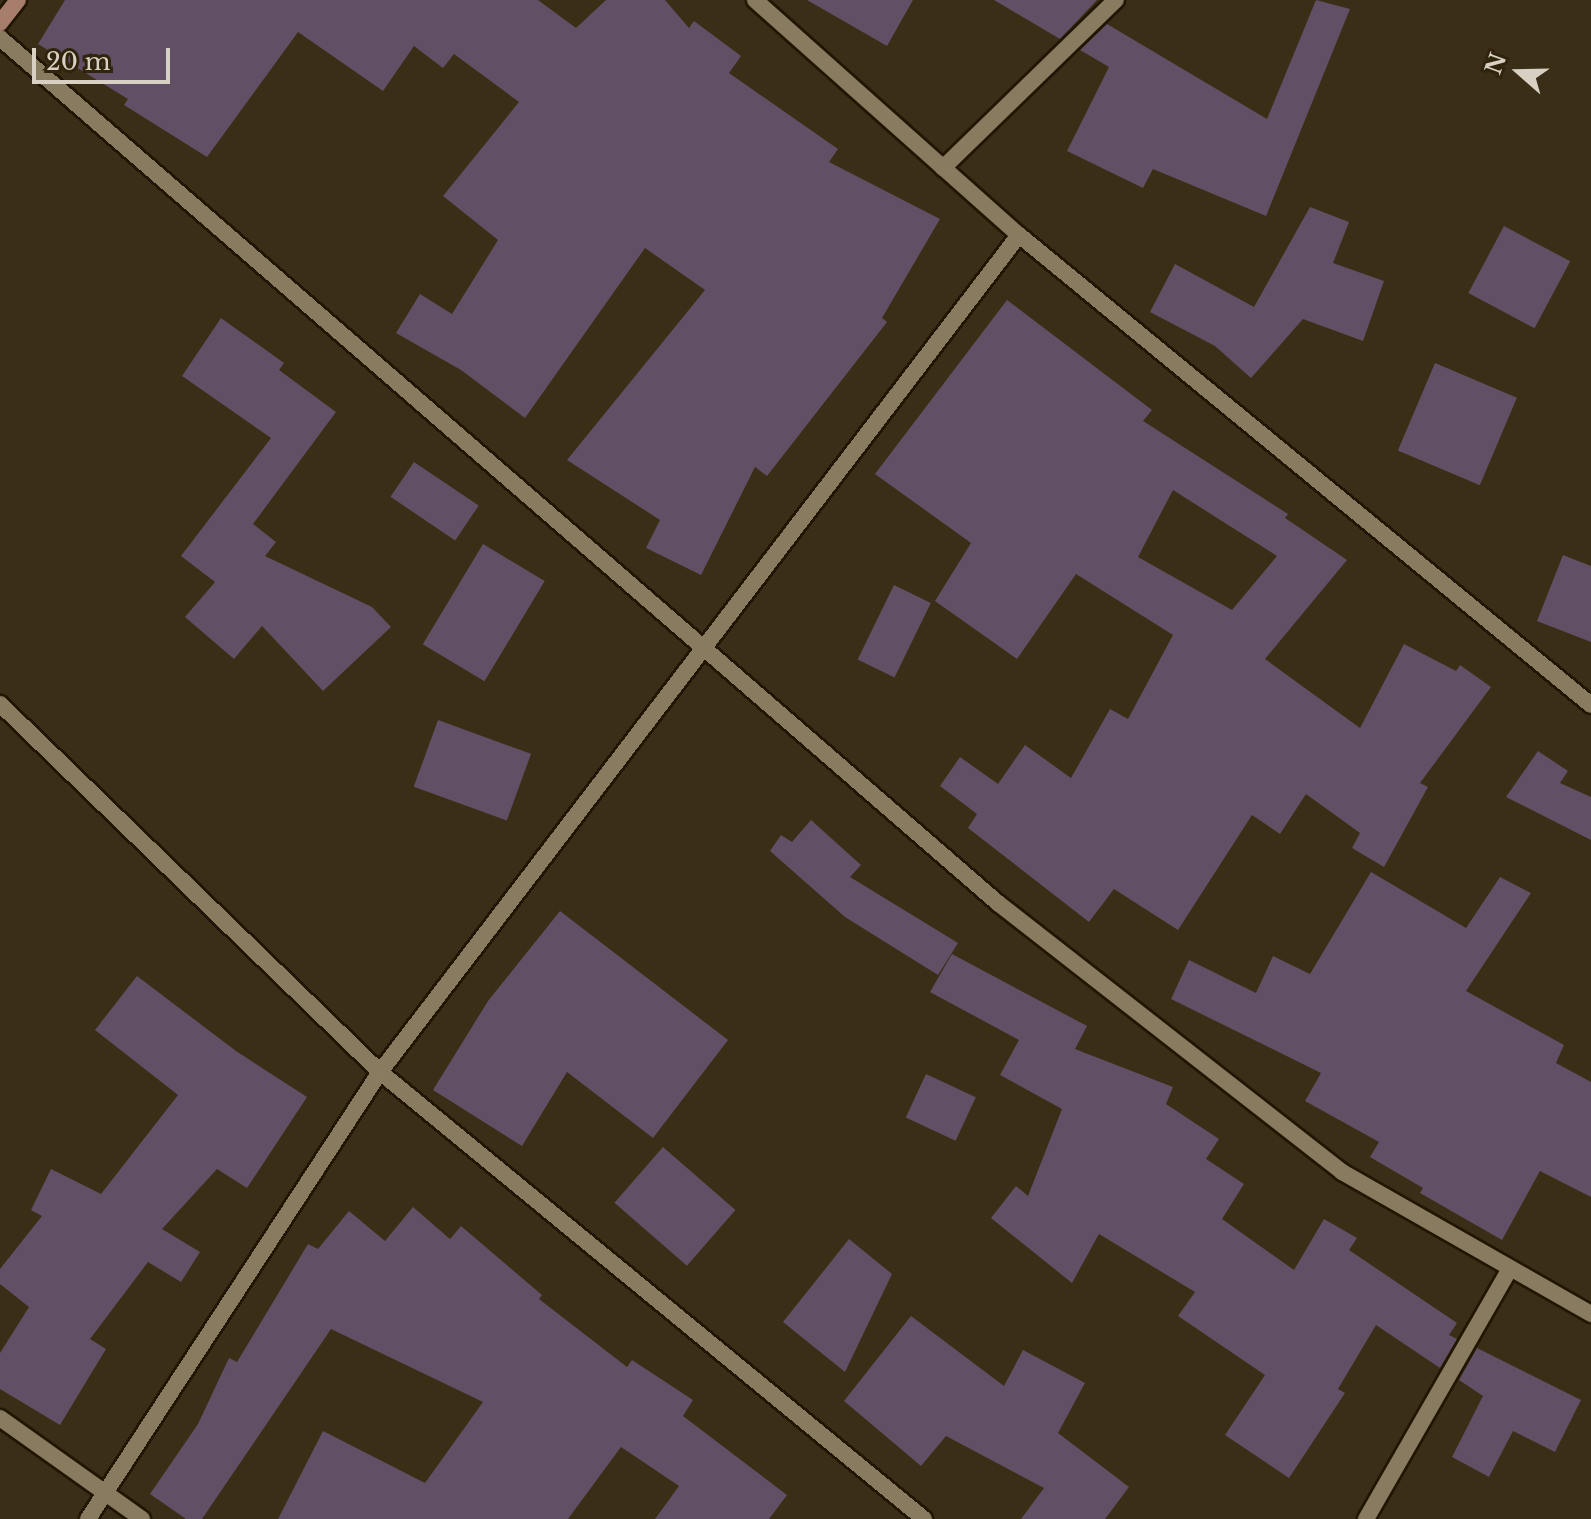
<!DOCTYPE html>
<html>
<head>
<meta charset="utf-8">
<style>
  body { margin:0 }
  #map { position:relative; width:1591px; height:1519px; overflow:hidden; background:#3a2e16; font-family:"Libre Baskerville",serif }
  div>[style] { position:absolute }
  .building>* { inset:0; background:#614f65; transform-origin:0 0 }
  .roads { filter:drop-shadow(2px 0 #211601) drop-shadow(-2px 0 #211601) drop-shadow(0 2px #211601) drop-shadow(0 -2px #211601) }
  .street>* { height:16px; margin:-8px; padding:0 8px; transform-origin:8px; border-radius:8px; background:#897b60 }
  .secondary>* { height:16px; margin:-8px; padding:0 8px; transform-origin:8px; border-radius:8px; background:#a77e6b }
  span { translate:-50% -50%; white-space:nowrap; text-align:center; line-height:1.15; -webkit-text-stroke:7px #30240c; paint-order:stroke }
  .north { position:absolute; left:1479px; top:32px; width:80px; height:80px; -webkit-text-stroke:6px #30240c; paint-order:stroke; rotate:290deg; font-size:22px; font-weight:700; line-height:32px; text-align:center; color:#d8d1c3 }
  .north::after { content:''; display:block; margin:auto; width:28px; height:36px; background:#d8d1c3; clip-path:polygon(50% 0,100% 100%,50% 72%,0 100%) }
  .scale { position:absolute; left:32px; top:48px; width:138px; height:36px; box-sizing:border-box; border:4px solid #d8d1c3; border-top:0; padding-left:10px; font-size:24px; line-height:28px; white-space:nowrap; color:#d8d1c3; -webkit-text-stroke:6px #30240c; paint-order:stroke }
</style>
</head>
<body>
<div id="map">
  <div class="building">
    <i style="clip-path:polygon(65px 0,538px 0,576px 28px,606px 0,665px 0,689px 28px,694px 21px,741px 56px,729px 73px,838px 149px,829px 162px,940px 219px,882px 318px,887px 322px,767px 476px,755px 467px,701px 575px,646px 548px,660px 520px,567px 460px,705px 290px,645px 248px,525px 418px,461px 370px,396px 333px,420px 294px,452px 314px,498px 240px,443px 196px,519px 102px,454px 54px,443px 68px,414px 46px,383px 91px,298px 32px,207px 157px,124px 105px,128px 99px,38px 44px)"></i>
    <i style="clip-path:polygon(807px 0,913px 0,887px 46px)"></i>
    <i style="clip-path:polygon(994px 0,1097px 0,1060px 39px)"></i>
    <i style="clip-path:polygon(1316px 0,1350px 9px,1266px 216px,1153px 169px,1143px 188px,1067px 151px,1109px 67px,1080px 50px,1107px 24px,1267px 119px)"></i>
    <i style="clip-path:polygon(1310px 207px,1349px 222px,1333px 263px,1384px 281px,1363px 341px,1303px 319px,1251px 378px,1215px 346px,1150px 312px,1175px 264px,1254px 307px)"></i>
    <i style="left:1504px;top:226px;width:75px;height:76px;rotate:28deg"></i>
    <i style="clip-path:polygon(evenodd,1007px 300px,1152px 410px,1143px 421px,1288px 514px,1285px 518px,1347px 560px,1265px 659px,1360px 728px,1404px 644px,1456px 671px,1460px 665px,1491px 687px,1420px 783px,1428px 787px,1384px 867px,1352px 848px,1360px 833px,1306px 794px,1280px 834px,1252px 815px,1178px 930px,1114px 889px,1089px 922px,968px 828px,977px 814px,940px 786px,960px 757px,998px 784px,1025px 745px,1071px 778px,1110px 709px,1128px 719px,1173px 635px,1076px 574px,1017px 659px,935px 601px,971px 543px,875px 474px,1007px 300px,1173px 490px,1277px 556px,1232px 610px,1138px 557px,1173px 490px)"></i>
    <i style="clip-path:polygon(221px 318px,284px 363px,279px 370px,336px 412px,253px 524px,276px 542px,265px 556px,372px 607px,391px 627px,323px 691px,262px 626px,234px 659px,185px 617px,215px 582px,181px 556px,271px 438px,182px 376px)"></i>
    <i style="left:1435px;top:363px;width:89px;height:95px;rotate:23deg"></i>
    <i style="left:414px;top:462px;width:78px;height:42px;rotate:34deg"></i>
    <i style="left:483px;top:544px;width:72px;height:117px;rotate:31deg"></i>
    <i style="clip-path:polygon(1563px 555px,1591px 566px,1591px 642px,1537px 621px)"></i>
    <i style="left:894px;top:585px;width:41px;height:83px;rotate:26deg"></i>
    <i style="left:438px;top:720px;width:99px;height:71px;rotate:20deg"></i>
    <i style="clip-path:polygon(1538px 751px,1568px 771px,1560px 783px,1591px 797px,1591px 840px,1506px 797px)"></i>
    <i style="clip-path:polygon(811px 820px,861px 865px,850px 877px,958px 943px,938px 975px,845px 917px,770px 851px,781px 835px,792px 842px)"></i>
    <i style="clip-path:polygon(1371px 872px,1466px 928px,1500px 877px,1531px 893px,1466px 991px,1564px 1045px,1556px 1063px,1591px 1082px,1591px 1197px,1540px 1171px,1502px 1240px,1420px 1193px,1423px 1188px,1370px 1157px,1379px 1142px,1305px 1101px,1321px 1073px,1171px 999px,1189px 960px,1256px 993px,1273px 956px,1310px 974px)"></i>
    <i style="clip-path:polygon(560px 911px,728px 1040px,653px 1138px,567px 1072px,522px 1146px,433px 1090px,488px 1001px)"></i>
    <i style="clip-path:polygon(952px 954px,1087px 1026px,1075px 1049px,1173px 1087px,1166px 1104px,1219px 1139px,1206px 1159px,1244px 1184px,1222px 1219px,1294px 1270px,1324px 1219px,1357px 1238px,1349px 1250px,1457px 1323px,1449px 1335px,1457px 1339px,1440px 1368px,1376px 1325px,1338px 1389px,1345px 1393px,1289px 1478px,1225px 1435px,1265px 1375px,1178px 1316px,1195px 1292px,1099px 1234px,1072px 1283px,991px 1218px,1016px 1186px,1028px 1196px,1062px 1109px,1000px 1075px,1019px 1040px,930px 992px)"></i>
    <i style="clip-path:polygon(137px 976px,236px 1051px,307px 1097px,247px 1188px,217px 1169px,162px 1229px,200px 1252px,181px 1282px,148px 1262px,90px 1339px,106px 1349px,60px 1425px,0 1389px,0 1353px,29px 1307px,0 1284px,0 1269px,42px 1216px,31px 1210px,51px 1169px,101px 1194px,178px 1095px,95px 1030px)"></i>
    <i style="left:926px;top:1074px;width:55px;height:48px;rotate:25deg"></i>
    <i style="left:663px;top:1147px;width:96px;height:74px;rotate:41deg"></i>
    <i style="clip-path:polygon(413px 1207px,450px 1239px,461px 1226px,542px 1295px,539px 1299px,627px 1367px,632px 1360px,693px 1400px,683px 1416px,787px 1495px,769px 1519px,655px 1519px,679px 1486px,621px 1447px,568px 1519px,278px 1519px,323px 1431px,425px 1483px,483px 1402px,331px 1329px,202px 1519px,186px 1519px,150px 1494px,198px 1424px,229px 1358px,237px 1362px,308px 1244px,318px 1249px,349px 1211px,385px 1241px)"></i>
    <i style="clip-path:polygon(849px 1239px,892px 1274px,845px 1372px,783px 1322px)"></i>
    <i style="clip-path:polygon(911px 1316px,1004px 1386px,1023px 1350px,1085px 1383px,1058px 1433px,1129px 1487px,1105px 1519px,1021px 1519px,1044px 1488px,946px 1436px,921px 1466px,844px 1401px)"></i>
    <i style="clip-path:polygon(1477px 1348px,1581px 1400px,1555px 1452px,1513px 1431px,1489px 1477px,1452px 1457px,1483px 1396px,1459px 1380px)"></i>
  </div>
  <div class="roads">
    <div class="street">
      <i style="left:755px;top:0;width:353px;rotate:41.7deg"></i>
      <i style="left:1019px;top:235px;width:740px;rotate:39.41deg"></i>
      <i style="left:0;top:38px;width:1321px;rotate:40.92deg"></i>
      <i style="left:998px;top:903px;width:437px;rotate:38deg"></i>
      <i style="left:1342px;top:1172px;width:287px;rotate:29.7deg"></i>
      <i style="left:943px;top:168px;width:241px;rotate:-44.2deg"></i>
      <i style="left:0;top:704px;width:529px;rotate:44.08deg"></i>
      <i style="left:380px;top:1072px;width:704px;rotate:39.41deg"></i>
      <i style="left:0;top:1418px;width:174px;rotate:35.4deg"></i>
      <i style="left:88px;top:1519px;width:534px;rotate:-56.85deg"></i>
      <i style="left:380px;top:1072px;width:1053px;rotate:-52.64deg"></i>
      <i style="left:1366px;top:1519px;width:287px;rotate:-60.1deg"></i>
    </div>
    <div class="secondary">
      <i style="left:0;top:23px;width:29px;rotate:-52deg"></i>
    </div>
  </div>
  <div class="north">N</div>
  <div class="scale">20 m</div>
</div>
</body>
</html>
